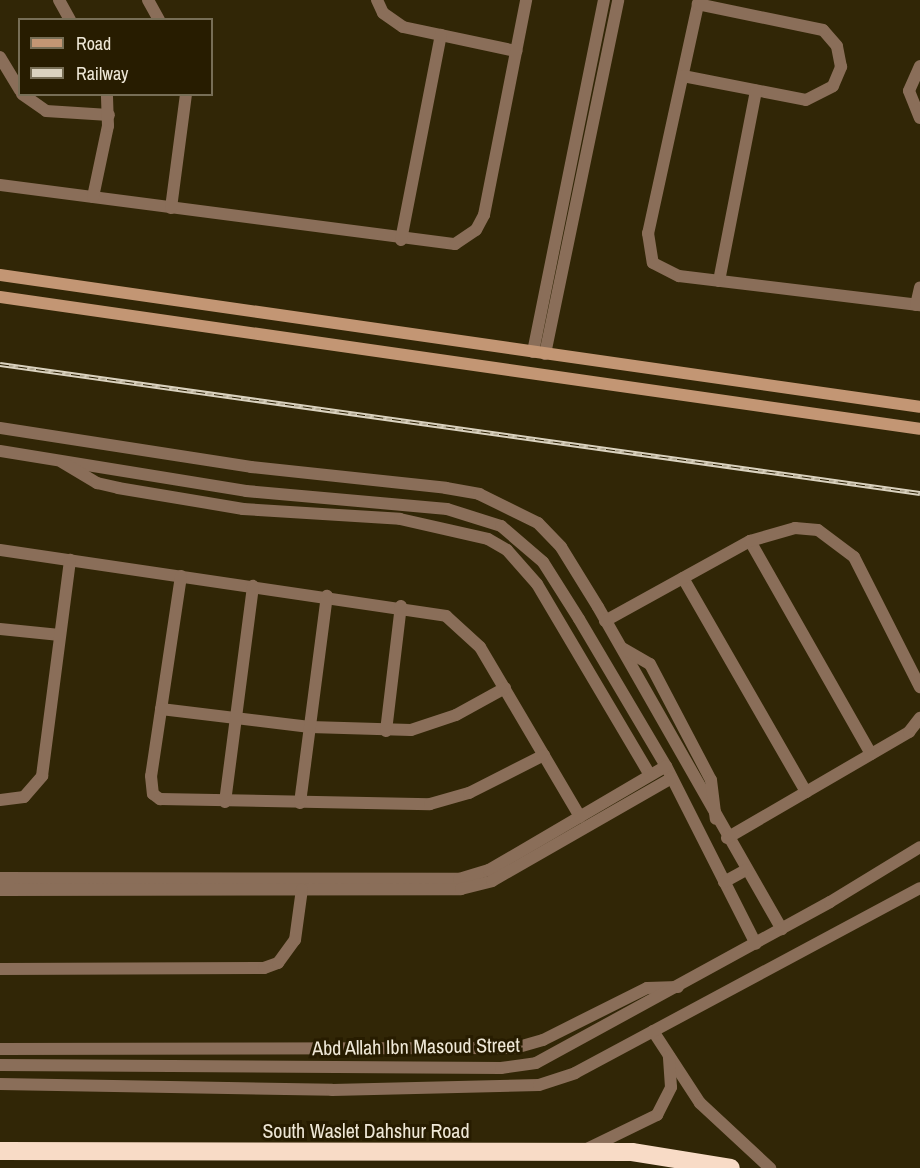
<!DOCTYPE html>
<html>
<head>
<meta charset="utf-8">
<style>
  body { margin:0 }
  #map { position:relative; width:920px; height:1168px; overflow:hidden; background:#312606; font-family:"Archivo Narrow",sans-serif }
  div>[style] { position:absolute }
  .street>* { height:12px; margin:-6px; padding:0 6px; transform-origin:6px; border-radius:6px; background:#8a6e59 }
  .secondary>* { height:12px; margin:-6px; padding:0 6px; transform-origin:6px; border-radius:6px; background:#c39674 }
  .highway>* { height:18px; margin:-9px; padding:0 9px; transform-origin:9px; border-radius:9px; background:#f8dbc6 }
  .rail>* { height:5px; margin-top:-2.5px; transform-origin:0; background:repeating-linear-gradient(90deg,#271c00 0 9px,#dad2bf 0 18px); box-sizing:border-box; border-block:2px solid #dad2bf }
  span { translate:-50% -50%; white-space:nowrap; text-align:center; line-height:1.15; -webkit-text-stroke:6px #271c00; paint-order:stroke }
  .street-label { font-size:20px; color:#efe8d7 }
  .legend { position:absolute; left:18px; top:18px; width:195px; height:78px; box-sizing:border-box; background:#271c00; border:2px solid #776e56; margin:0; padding:8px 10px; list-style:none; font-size:18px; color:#efe8d7 }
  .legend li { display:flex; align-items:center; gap:12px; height:30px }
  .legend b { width:30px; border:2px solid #776e56 }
</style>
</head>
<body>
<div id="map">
  <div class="street">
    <i style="left:59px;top:0;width:23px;rotate:61deg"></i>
    <i style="left:148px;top:0;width:23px;rotate:61deg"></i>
    <i style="left:377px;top:0;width:14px;rotate:65deg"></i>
    <i style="left:383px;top:13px;width:24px;rotate:35deg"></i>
    <i style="left:403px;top:27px;width:116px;rotate:12deg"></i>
    <i style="left:699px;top:0;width:239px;rotate:102.3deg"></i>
    <i style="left:648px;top:233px;width:30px;rotate:81deg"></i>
    <i style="left:653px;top:263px;width:29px;rotate:27deg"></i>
    <i style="left:679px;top:276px;width:243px;rotate:6.9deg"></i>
    <i style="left:0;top:57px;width:39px;rotate:59deg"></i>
    <i style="left:920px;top:66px;width:27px;rotate:114deg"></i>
    <i style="left:909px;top:91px;width:29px;rotate:68deg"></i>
    <i style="left:683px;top:76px;width:125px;rotate:11deg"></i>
    <i style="left:806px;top:100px;width:30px;rotate:-27deg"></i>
    <i style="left:833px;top:86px;width:21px;rotate:-67deg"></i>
    <i style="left:841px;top:67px;width:21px;rotate:-101deg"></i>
    <i style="left:837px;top:46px;width:21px;rotate:-131deg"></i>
    <i style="left:823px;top:30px;width:128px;rotate:-168.3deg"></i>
    <i style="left:22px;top:94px;width:29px;rotate:35deg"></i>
    <i style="left:46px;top:111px;width:63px;rotate:3.6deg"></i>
    <i style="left:0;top:185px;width:459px;rotate:7.4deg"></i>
    <i style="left:455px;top:244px;width:25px;rotate:-34deg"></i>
    <i style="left:476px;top:230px;width:17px;rotate:-62deg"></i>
    <i style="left:484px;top:215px;width:219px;rotate:-78.9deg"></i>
    <i style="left:93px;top:197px;width:73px;rotate:-78.1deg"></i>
    <i style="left:108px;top:126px;width:32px;rotate:-92deg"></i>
    <i style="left:171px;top:208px;width:115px;rotate:-82.5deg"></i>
    <i style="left:401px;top:240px;width:209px;rotate:-79deg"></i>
    <i style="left:719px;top:281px;width:194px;rotate:-79deg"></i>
    <i style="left:916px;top:305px;width:18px;rotate:-77deg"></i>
    <i style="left:533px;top:352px;width:359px;rotate:-78.6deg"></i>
    <i style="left:545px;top:354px;width:361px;rotate:-78.3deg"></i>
    <i style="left:0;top:428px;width:254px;rotate:8.8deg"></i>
    <i style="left:251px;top:467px;width:196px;rotate:6.1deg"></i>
    <i style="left:446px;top:488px;width:34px;rotate:10deg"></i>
    <i style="left:479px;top:494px;width:66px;rotate:26.2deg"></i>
    <i style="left:538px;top:523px;width:33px;rotate:46deg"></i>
    <i style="left:561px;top:547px;width:70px;rotate:58.3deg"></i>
    <i style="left:598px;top:607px;width:371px;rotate:60.3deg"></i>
    <i style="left:0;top:451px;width:249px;rotate:9.2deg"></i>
    <i style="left:246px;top:491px;width:202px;rotate:5.1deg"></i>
    <i style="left:447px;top:509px;width:57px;rotate:17.5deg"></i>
    <i style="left:501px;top:526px;width:55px;rotate:40.6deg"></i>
    <i style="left:543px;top:562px;width:67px;rotate:57.7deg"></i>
    <i style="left:579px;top:619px;width:171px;rotate:59.4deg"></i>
    <i style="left:666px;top:766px;width:199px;rotate:63.2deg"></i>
    <i style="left:62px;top:462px;width:41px;rotate:31deg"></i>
    <i style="left:97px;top:483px;width:22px;rotate:13deg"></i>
    <i style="left:118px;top:488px;width:127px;rotate:9.5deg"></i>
    <i style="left:243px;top:509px;width:157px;rotate:3.6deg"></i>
    <i style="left:400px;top:519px;width:90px;rotate:12.8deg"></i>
    <i style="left:488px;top:539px;width:22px;rotate:30deg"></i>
    <i style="left:507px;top:550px;width:45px;rotate:48.6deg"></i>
    <i style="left:537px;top:584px;width:222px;rotate:59.4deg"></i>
    <i style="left:750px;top:541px;width:245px;rotate:60.4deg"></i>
    <i style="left:0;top:550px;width:451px;rotate:8.4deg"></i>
    <i style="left:446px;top:616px;width:46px;rotate:42.4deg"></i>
    <i style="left:480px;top:647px;width:197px;rotate:59.5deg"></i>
    <i style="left:181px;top:576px;width:202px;rotate:98.5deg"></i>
    <i style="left:151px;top:776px;width:18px;rotate:84deg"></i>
    <i style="left:153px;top:794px;width:9px;rotate:36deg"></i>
    <i style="left:160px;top:799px;width:270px;rotate:1.1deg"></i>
    <i style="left:430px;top:804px;width:41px;rotate:-15.8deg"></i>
    <i style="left:469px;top:793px;width:84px;rotate:-26.9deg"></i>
    <i style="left:683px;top:578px;width:247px;rotate:60.1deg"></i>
    <i style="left:605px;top:621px;width:166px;rotate:-28.9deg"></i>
    <i style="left:750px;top:541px;width:47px;rotate:-16.1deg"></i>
    <i style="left:795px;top:528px;width:23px;rotate:5deg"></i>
    <i style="left:818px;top:530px;width:45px;rotate:36.9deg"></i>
    <i style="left:854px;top:557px;width:146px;rotate:63.1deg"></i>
    <i style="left:0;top:629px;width:60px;rotate:5.7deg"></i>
    <i style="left:622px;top:648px;width:32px;rotate:30deg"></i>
    <i style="left:650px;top:664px;width:131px;rotate:62.3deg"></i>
    <i style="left:711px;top:780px;width:39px;rotate:83deg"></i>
    <i style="left:161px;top:709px;width:150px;rotate:6.9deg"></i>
    <i style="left:310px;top:727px;width:101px;rotate:1.7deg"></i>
    <i style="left:411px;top:730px;width:47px;rotate:-18.4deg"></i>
    <i style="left:456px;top:715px;width:56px;rotate:-28.9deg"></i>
    <i style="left:386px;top:731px;width:126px;rotate:-83.2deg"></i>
    <i style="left:0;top:800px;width:24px;rotate:-7deg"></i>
    <i style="left:24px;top:797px;width:28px;rotate:-49deg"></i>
    <i style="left:42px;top:776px;width:218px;rotate:-82.6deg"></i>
    <i style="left:225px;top:802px;width:218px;rotate:-82.6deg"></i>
    <i style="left:300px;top:803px;width:209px;rotate:-82.6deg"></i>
    <i style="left:727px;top:838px;width:211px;rotate:-30.2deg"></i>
    <i style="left:909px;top:732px;width:18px;rotate:-52deg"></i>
    <i style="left:0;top:878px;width:459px;rotate:0.1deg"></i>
    <i style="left:459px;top:879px;width:31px;rotate:-17deg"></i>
    <i style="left:489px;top:870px;width:205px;rotate:-30.4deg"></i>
    <i style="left:724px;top:882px;width:25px;rotate:-29deg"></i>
    <i style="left:0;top:890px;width:461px;rotate:-0.1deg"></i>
    <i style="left:461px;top:889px;width:32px;rotate:-14deg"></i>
    <i style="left:492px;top:881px;width:207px;rotate:-29.8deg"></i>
    <i style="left:0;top:969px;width:264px;rotate:-0.2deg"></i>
    <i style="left:264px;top:968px;width:15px;rotate:-20deg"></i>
    <i style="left:278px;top:963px;width:29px;rotate:-54deg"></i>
    <i style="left:295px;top:940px;width:51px;rotate:-82.2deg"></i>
    <i style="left:653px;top:1031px;width:86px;rotate:56.9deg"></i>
    <i style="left:700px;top:1103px;width:96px;rotate:42.9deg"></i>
    <i style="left:0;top:1049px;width:515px;rotate:-0.11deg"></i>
    <i style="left:515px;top:1048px;width:29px;rotate:-16deg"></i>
    <i style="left:543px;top:1040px;width:116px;rotate:-26.6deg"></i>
    <i style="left:647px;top:988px;width:31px;rotate:-2deg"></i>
    <i style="left:0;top:1065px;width:501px;rotate:0.34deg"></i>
    <i style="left:501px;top:1068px;width:35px;rotate:-8deg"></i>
    <i style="left:536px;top:1063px;width:335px;rotate:-28.7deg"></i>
    <i style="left:830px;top:902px;width:105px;rotate:-31.4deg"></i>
    <i style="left:0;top:1084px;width:332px;rotate:1deg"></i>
    <i style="left:332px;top:1090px;width:207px;rotate:-1.4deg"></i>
    <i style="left:539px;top:1085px;width:38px;rotate:-18deg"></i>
    <i style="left:575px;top:1073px;width:391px;rotate:-28.2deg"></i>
    <i style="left:587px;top:1149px;width:78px;rotate:-25.9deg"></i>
    <i style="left:657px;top:1115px;width:31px;rotate:-63deg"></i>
    <i style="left:671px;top:1087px;width:31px;rotate:-94deg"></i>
  </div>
  <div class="secondary">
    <i style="left:0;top:275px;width:929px;rotate:8.16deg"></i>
    <i style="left:0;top:297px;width:929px;rotate:8.16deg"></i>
  </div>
  <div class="highway">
    <i style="left:0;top:1151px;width:632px;rotate:0.09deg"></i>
    <i style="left:632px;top:1152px;width:100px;rotate:9.2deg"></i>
  </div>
  <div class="rail">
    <i style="left:0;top:364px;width:929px;rotate:7.98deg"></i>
  </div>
  <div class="street-label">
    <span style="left:416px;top:1046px;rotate:-1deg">Abd Allah Ibn Masoud Street</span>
    <span style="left:366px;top:1130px">South Waslet Dahshur Road</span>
  </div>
  <ul class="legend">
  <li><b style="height:8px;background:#c39674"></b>Road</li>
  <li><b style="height:8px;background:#dad2bf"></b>Railway</li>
  </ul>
</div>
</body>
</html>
